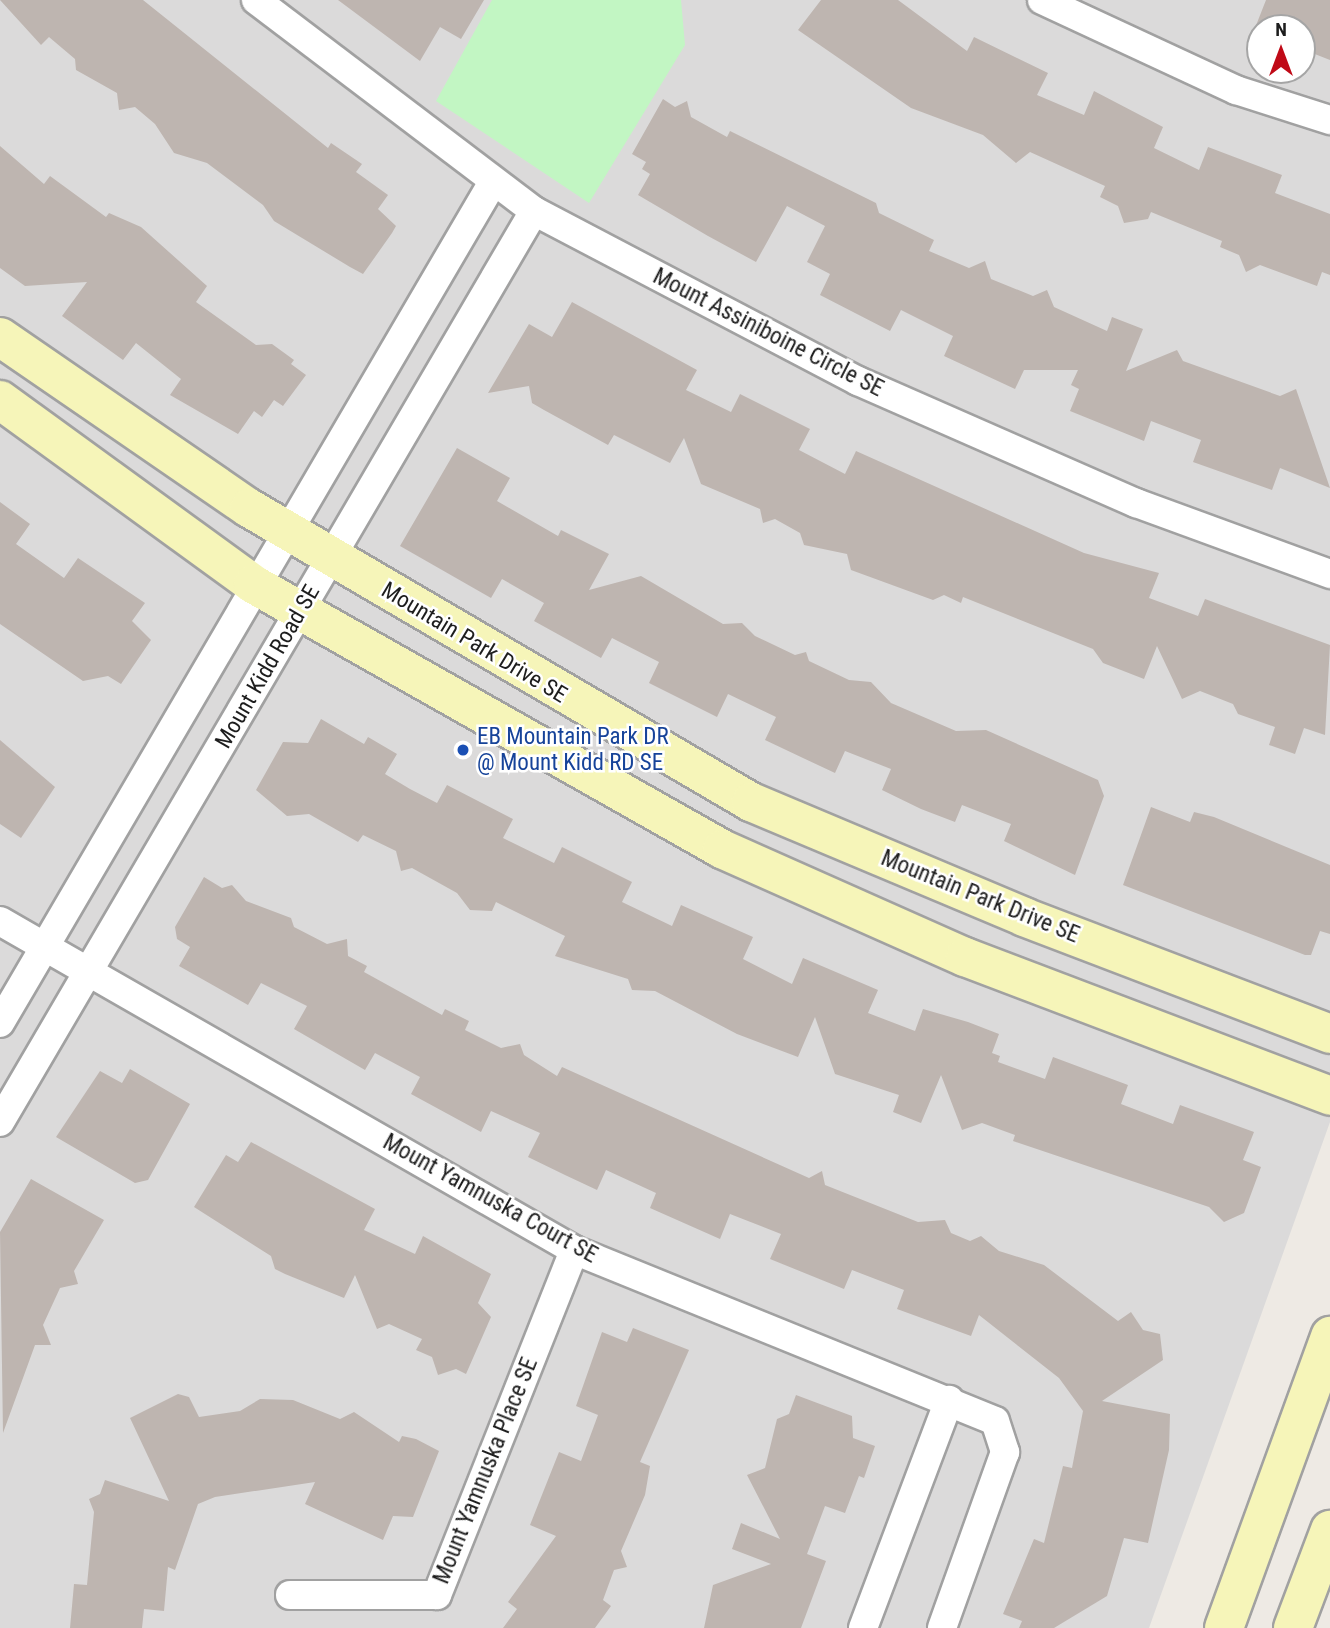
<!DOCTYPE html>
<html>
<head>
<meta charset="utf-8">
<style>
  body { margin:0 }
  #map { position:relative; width:1330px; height:1628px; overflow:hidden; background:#eeeae4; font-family:"Roboto Condensed",sans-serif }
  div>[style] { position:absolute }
  .residential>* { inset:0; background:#dbdada }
  .park>* { inset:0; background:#c2f6c3 }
  .building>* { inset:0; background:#beb5b0 }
  .roads { filter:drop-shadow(2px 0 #a1a1a1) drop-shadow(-2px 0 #a1a1a1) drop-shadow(0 2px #a1a1a1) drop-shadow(0 -2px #a1a1a1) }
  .street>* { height:28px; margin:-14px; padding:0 14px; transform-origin:14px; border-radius:14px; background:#fff }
  .secondary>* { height:38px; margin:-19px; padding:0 19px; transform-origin:19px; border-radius:19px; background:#f6f5b9 }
  .dots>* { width:19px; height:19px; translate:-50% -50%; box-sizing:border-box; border:4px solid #fff; border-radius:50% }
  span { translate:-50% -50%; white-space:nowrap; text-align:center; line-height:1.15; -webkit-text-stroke:5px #fff; paint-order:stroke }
  .street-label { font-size:23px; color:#1d1d1d }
  .transit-label { font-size:23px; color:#164399 }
  .left { translate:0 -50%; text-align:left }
  .north { position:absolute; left:1246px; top:14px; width:70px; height:70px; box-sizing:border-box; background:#fff; border:2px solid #a5a5a5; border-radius:50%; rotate:0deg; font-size:19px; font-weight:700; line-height:28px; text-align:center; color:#1d1d1d }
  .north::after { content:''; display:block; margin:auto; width:24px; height:32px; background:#c00a17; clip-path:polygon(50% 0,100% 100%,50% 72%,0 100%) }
</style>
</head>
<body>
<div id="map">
  <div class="residential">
    <i style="clip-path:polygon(evenodd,0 0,1330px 0,1330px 1122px,1149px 1628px,0 1628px,0 0,1260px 28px,1302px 28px,1302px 70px,1260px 70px,1260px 28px)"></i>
  </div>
  <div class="park">
    <i style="clip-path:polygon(492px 0,681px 0,685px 45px,589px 203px,436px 101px)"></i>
  </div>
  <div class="building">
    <i style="clip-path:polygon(0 0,143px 0,328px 148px,331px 143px,362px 164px,356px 172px,388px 195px,378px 209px,396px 226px,392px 233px,363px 274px,350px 267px,274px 221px,263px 205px,207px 163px,174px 153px,155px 124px,135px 107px,119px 110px,117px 93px,76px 70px,75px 59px,49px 37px,41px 45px)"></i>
    <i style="clip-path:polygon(338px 0,484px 0,461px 39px,440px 27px,420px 61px)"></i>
    <i style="clip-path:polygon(821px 0,898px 0,967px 51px,974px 37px,1048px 73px,1037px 95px,1084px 115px,1094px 91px,1163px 127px,1154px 148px,1199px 170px,1208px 147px,1282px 175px,1275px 193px,1330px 214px,1330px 275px,1322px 272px,1317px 286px,1260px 265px,1246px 272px,1239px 255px,1220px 247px,1222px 241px,1151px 212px,1148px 219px,1124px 223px,1118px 206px,1100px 197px,1105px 186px,1030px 152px,1016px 163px,983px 135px,911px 108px,798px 30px)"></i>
    <i style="clip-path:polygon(1266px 0,1330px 0,1330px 60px,1302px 49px,1302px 28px,1255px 28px)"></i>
    <i style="clip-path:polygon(663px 99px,675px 107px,687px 101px,691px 117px,727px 137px,730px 131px,876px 203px,879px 213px,934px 240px,929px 251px,969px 268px,985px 261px,991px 279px,1033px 296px,1047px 290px,1054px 307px,1107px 331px,1112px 317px,1143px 329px,1126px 371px,1177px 350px,1183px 361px,1280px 396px,1296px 389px,1330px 488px,1280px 468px,1272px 490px,1193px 462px,1201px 440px,1151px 421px,1144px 441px,1070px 411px,1079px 389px,1071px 385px,1078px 370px,1024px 370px,1015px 389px,944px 356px,953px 336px,901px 310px,890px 331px,820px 295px,830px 274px,807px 262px,825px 226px,787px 206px,756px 262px,708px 236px,638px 195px,650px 174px,642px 169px,646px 162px,632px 154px)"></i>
    <i style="clip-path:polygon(0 146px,44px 184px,50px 176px,106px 217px,109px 213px,141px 227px,207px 286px,196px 302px,256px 345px,272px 344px,294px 360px,291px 364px,306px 375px,283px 406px,274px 400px,262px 417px,254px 411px,238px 434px,170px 395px,181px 379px,136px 343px,123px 360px,62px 316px,87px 282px,25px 286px,0 268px)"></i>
    <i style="clip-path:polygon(572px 302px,697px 370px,686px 390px,731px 412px,740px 394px,810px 429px,799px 450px,845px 474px,856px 451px,1084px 553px,1159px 573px,1149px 598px,1198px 616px,1205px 599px,1330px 645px,1325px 735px,1304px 728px,1295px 754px,1269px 745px,1275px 727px,1238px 714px,1233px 704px,1200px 691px,1182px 699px,1157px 646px,1144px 679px,1103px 663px,1093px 649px,963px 597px,961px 603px,944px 595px,933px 600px,851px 570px,847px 554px,804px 545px,800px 533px,775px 519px,763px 523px,760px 509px,701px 484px,684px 438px,670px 463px,614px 435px,608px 445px,544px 410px,532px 403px,529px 386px,488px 393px,529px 324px,552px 337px)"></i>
    <i style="clip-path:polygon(457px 448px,510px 478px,497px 501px,558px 536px,561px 530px,609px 554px,589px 590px,641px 576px,723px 624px,742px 623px,755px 636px,795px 655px,806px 652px,809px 661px,849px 680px,871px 682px,891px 703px,956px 731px,986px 730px,1098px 780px,1104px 796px,1075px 875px,1004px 841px,1011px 824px,962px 805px,955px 822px,921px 809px,882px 790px,891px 769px,845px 751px,835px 773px,803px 758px,765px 740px,776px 717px,728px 694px,717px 717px,649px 683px,659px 662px,612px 638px,601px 658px,534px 621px,544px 603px,502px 579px,491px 598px,400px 546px)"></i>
    <i style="clip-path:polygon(0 502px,30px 524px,16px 544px,64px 578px,78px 558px,145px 603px,132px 621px,151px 640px,121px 684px,108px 676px,83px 681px,0 624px)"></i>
    <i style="clip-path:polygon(321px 719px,364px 744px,368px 737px,397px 754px,385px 774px,410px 789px,437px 803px,447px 785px,513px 819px,503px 838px,554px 863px,562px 847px,632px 882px,622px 902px,672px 926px,681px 905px,753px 937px,743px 959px,792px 984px,803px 958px,878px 990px,868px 1013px,915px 1031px,923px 1009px,968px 1022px,999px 1034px,992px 1053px,1000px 1056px,998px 1062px,1045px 1079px,1053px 1057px,1128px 1085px,1121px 1104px,1173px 1124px,1180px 1105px,1254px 1132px,1243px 1160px,1261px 1167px,1244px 1213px,1224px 1222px,1209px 1207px,1013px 1141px,1015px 1135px,982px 1123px,962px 1130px,941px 1075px,921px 1123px,893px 1112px,899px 1095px,835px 1074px,815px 1017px,798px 1057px,737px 1034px,655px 991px,632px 990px,628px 979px,555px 956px,565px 936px,496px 902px,492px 911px,470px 910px,457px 893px,412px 868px,401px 871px,396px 851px,363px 835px,358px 842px,309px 814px,287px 816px,256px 790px,283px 742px,308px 743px)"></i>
    <i style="clip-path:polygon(0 740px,55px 787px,21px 838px,0 824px)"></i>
    <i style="clip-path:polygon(1151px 807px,1190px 822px,1194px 812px,1214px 817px,1330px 865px,1330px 934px,1320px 931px,1311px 955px,1305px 955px,1123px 885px)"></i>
    <i style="clip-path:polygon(204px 877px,222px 888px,232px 885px,246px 901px,291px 918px,294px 927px,327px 944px,347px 939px,348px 956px,367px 966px,364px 972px,442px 1015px,445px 1009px,469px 1021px,465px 1030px,501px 1048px,520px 1044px,524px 1055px,557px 1076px,562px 1067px,809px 1178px,822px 1171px,825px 1185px,918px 1222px,945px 1220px,951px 1233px,970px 1241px,981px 1236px,999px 1251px,1044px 1265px,1118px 1321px,1131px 1312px,1143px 1330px,1160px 1334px,1163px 1360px,1102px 1401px,1170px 1414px,1169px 1450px,1148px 1543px,1124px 1538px,1107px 1596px,1054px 1628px,1019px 1628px,1022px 1621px,1003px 1614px,1034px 1539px,1044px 1543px,1063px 1466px,1072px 1468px,1083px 1411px,1059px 1378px,979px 1315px,971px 1336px,897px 1309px,904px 1290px,852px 1270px,844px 1289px,770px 1259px,781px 1234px,730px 1214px,720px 1239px,650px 1208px,656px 1193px,606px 1170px,597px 1190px,565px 1175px,528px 1157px,540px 1133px,491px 1111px,481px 1132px,411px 1094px,420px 1077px,375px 1053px,365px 1070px,294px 1029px,307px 1006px,261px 983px,248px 1005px,179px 966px,190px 947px,177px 939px,175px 927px)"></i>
    <i style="clip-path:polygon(130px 1069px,190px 1104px,148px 1180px,135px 1183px,56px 1137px,100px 1071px,122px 1083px)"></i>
    <i style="clip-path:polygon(251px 1142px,375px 1209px,364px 1230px,415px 1254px,423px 1236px,491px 1274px,478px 1303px,491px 1317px,466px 1374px,456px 1369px,438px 1375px,432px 1357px,416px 1350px,422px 1339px,389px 1324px,377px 1329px,355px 1275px,344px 1298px,285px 1274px,275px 1269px,271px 1256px,194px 1207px,226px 1155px,238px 1162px)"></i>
    <i style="clip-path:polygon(31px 1179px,104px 1220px,74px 1271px,78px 1284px,60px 1288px,43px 1325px,51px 1345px,35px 1345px,3px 1433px,0 1232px)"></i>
    <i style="clip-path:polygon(633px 1328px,689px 1350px,640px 1462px,650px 1466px,645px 1495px,621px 1551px,627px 1567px,614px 1570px,603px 1600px,611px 1606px,595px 1628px,503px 1628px,517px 1609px,508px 1602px,556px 1536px,530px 1525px,559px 1452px,581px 1461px,598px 1415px,576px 1406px,602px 1332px,627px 1342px)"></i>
    <i style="clip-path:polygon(178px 1394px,189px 1397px,199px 1417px,240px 1411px,260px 1399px,293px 1400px,340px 1419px,354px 1412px,399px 1442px,402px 1436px,416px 1439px,439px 1451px,413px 1517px,393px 1516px,383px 1540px,305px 1504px,315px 1482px,215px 1497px,198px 1504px,175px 1570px,168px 1567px,164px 1611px,144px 1609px,142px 1628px,70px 1628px,74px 1584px,87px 1585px,94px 1512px,89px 1499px,100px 1494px,105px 1480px,169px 1501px,130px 1418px)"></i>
    <i style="clip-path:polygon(796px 1395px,852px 1416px,853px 1438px,875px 1446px,864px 1478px,859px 1476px,845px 1513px,825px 1506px,807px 1554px,826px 1561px,801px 1628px,704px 1628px,713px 1585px,771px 1564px,732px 1549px,741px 1523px,780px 1539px,747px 1475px,765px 1468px,777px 1419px,789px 1414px)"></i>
  </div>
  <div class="roads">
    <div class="street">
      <i style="left:256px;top:0;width:349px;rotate:37.2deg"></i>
      <i style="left:534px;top:211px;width:366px;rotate:27.7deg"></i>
      <i style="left:858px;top:381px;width:304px;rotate:23.7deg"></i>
      <i style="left:1136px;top:503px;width:207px;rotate:20.1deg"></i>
      <i style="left:1042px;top:0;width:214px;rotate:24.9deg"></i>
      <i style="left:1236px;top:90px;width:99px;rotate:17.7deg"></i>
      <i style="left:0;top:921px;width:662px;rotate:29.82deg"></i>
      <i style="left:574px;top:1250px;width:454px;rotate:22.1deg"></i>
      <i style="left:995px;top:1421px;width:33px;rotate:72deg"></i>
      <i style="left:1005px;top:1452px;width:187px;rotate:109.7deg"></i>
      <i style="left:0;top:1023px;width:975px;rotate:-59.62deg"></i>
      <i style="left:0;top:1122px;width:1056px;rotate:-59.62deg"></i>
      <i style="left:290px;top:1595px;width:147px"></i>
      <i style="left:437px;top:1595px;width:371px;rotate:-68.3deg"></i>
      <i style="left:863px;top:1628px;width:244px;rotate:-69.3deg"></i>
    </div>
    <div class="secondary">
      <i style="left:0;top:337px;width:302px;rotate:34.5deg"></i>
      <i style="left:249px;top:508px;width:582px;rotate:30.36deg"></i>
      <i style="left:751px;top:802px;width:296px;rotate:22.8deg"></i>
      <i style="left:1024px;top:917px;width:328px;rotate:20.9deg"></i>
      <i style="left:0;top:400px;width:313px;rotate:36deg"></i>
      <i style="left:253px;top:584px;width:539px;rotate:29.47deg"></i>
      <i style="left:722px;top:849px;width:266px;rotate:24deg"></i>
      <i style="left:965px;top:957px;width:391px;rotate:20.8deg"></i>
      <i style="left:1224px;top:1628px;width:311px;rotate:-70deg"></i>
      <i style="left:1293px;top:1628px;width:105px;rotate:-69.3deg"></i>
    </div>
  </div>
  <div class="dots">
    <i style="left:463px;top:750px;background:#1a4fb4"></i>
  </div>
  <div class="street-label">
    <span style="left:768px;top:333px;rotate:27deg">Mount Assiniboine Circle SE</span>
    <span style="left:474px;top:643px;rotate:31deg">Mountain Park Drive SE</span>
    <span style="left:268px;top:667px;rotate:-60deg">Mount Kidd Road SE</span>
    <span style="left:980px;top:897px;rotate:22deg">Mountain Park Drive SE</span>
    <span style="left:490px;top:1199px;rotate:29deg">Mount Yamnuska Court SE</span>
    <span style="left:486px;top:1471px;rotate:-68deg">Mount Yamnuska Place SE</span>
  </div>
  <div class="transit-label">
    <span class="left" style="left:477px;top:750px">EB Mountain Park DR<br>@ Mount Kidd RD SE</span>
  </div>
  <div class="north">N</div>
</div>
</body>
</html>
